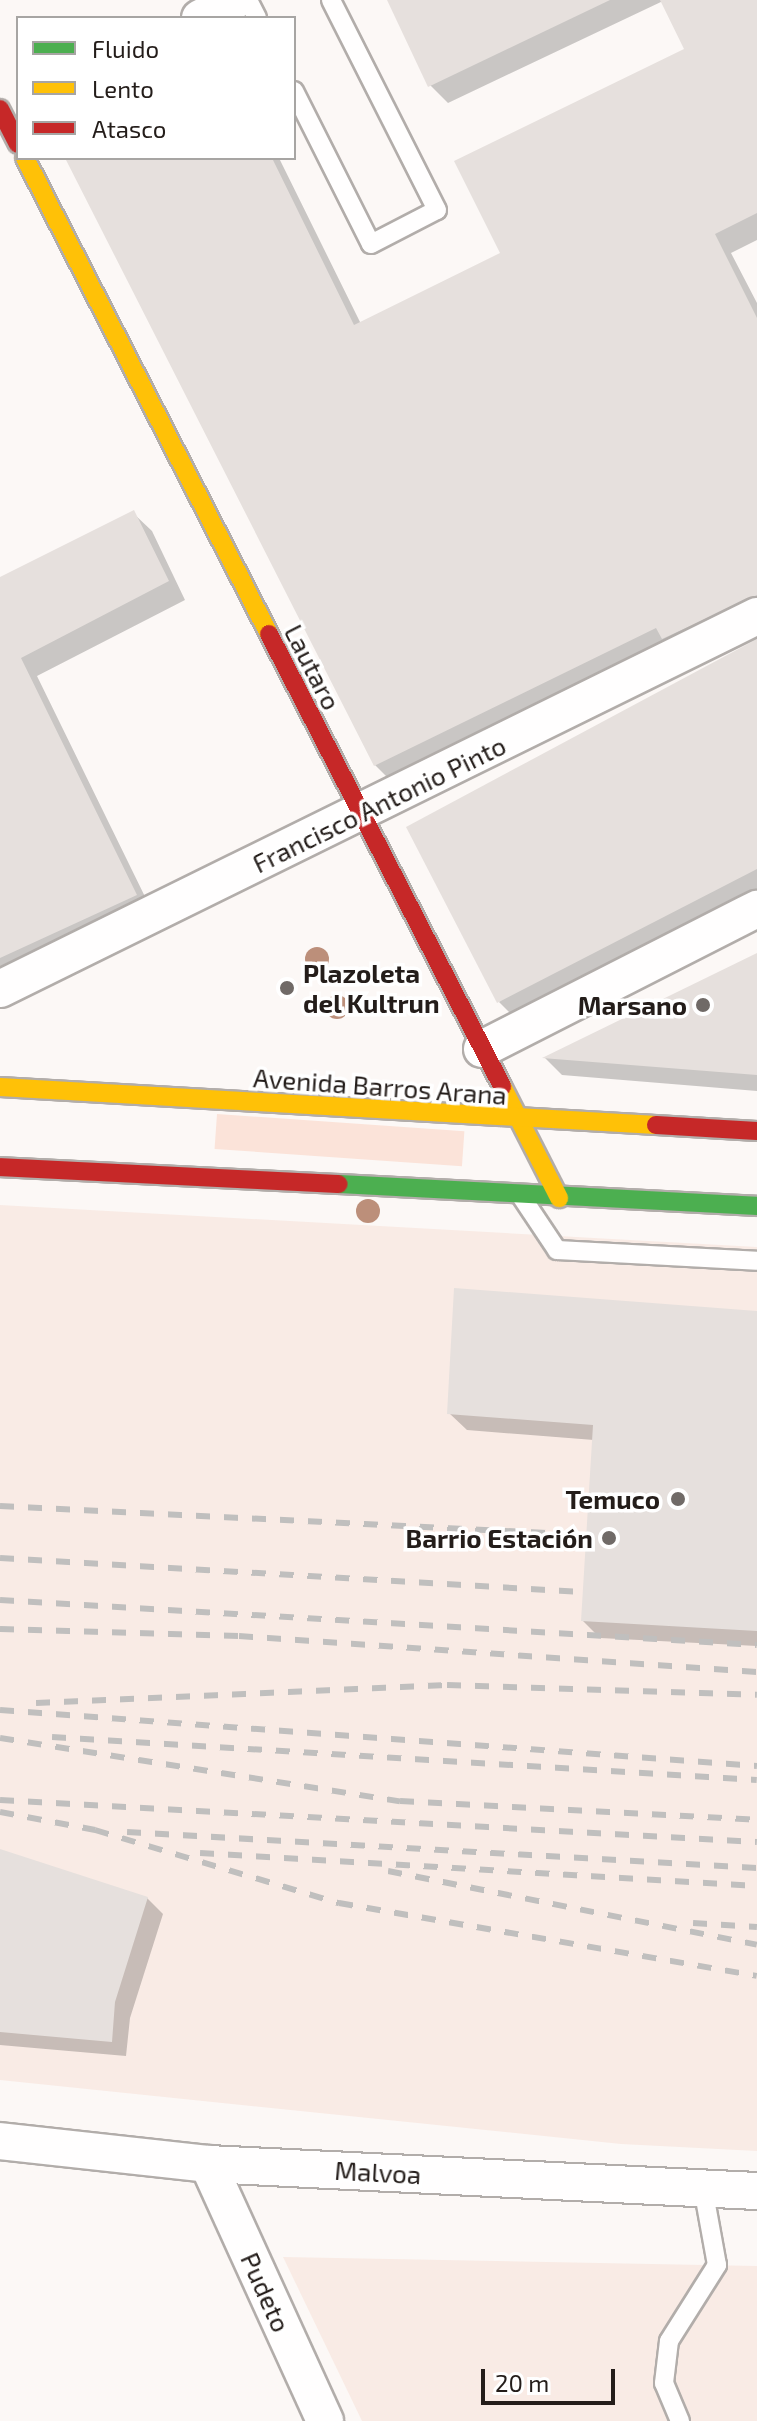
<!DOCTYPE html>
<html>
<head>
<meta charset="utf-8">
<style>
  body { margin:0 }
  #map { position:relative; width:757px; height:2421px; overflow:hidden; background:#fcf8f6; font-family:"Exo 2",sans-serif }
  div>[style] { position:absolute }
  .built>* { inset:0; background:#f9ebe5 }
  .green>* { inset:0; background:#fbe3d9; transform-origin:0 0 }
  .shadow>* { inset:0; background:#0003 }
  .building>* { inset:0; background:#e6e0dd }
  .roads { filter:drop-shadow(2px 0 #b2adaa) drop-shadow(-2px 0 #b2adaa) drop-shadow(0 2px #b2adaa) drop-shadow(0 -2px #b2adaa) }
  .lane>* { height:18px; margin:-9px; padding:0 9px; transform-origin:9px; border-radius:9px; background:#fffefe }
  .street>* { height:36px; margin:-18px; padding:0 18px; transform-origin:18px; border-radius:18px; background:#fffefe }
  .fast>* { height:18px; margin:-9px; padding:0 9px; transform-origin:9px; border-radius:9px; background:#4caf50 }
  .slow>* { height:18px; margin:-9px; padding:0 9px; transform-origin:9px; border-radius:9px; background:#ffc107 }
  .jam>* { height:18px; margin:-9px; padding:0 9px; transform-origin:9px; border-radius:9px; background:#c62828 }
  .rail>* { height:6px; margin-top:-3px; transform-origin:0; background:repeating-linear-gradient(90deg,#c0bfbe 0 14px,transparent 0 28px) }
  .trees>* { width:24px; height:24px; margin:-12px; border-radius:50%; background:#bc8f7a }
  .dots>* { width:22px; height:22px; translate:-50% -50%; box-sizing:border-box; border:4px solid #fff; border-radius:50% }
  span { translate:-50% -50%; white-space:nowrap; text-align:center; line-height:1.15; -webkit-text-stroke:7px #fff; paint-order:stroke }
  .street-label { font-size:26px; color:#241d1a }
  .poi-label { font-size:26px; color:#241d1a; font-weight:700 }
  .left { translate:0 -50%; text-align:left }
  .right { translate:-100% -50%; text-align:right }
  .legend { position:absolute; left:16px; top:16px; width:280px; height:144px; box-sizing:border-box; background:#fff; border:2px solid #a7a5a3; margin:0; padding:10px 14px; list-style:none; font-size:24px; color:#241d1a }
  .legend li { display:flex; align-items:center; gap:16px; height:40px }
  .legend b { width:40px; border:2px solid #a7a5a3 }
  .scale { position:absolute; left:481px; top:2369px; width:134px; height:36px; box-sizing:border-box; border:4px solid #241d1a; border-top:0; padding-left:10px; font-size:24px; line-height:28px; white-space:nowrap; color:#241d1a; -webkit-text-stroke:6px #fff; paint-order:stroke }
</style>
</head>
<body>
<div id="map">
  <div class="built">
    <i style="clip-path:polygon(0 1205px,757px 1247px,757px 2151px,621px 2144px,0 2080px)"></i>
    <i style="clip-path:polygon(283px 2257px,757px 2266px,757px 2421px,362px 2421px)"></i>
  </div>
  <div class="green">
    <i style="left:217px;top:1114px;width:248px;height:35px;rotate:4deg"></i>
  </div>
  <div class="shadow">
    <i style="clip-path:polygon(402px 0,757px 0,757px 240px,731px 253px,757px 303px,757px 621px,393px 783px,375px 765px,91px 158px,279px 158px,361px 324px,502px 254px,687px 49px,663px 1px,448px 103px,430px 85px)"></i>
    <i style="clip-path:polygon(133px 513px,152px 531px,185px 600px,37px 676px,153px 913px,0 984px,0 580px)"></i>
    <i style="clip-path:polygon(757px 642px,757px 896px,517px 1020px,499px 1002px)"></i>
    <i style="clip-path:polygon(757px 955px,757px 1091px,562px 1075px,545px 1058px)"></i>
    <i style="clip-path:polygon(757px 1313px,757px 1646px,600px 1638px,583px 1621px,594px 1440px,467px 1430px,449px 1413px)"></i>
    <i style="clip-path:polygon(0 1851px,147px 1898px,163px 1914px,130px 2018px,126px 2056px,0 2045px)"></i>
  </div>
  <div class="building">
    <i style="clip-path:polygon(387px 0,610px 0,428px 87px)"></i>
    <i style="clip-path:polygon(660px 0,757px 0,757px 213px,715px 234px,757px 318px,757px 595px,662px 639px,656px 628px,374px 766px,65px 158px,272px 158px,354px 325px,500px 253px,454px 161px,684px 49px)"></i>
    <i style="clip-path:polygon(134px 510px,169px 581px,21px 658px,137px 895px,0 958px,0 577px)"></i>
    <i style="clip-path:polygon(757px 639px,757px 869px,497px 1003px,406px 827px)"></i>
    <i style="clip-path:polygon(757px 953px,757px 1075px,542px 1058px)"></i>
    <i style="clip-path:polygon(454px 1288px,757px 1311px,757px 1631px,581px 1621px,593px 1425px,447px 1414px)"></i>
    <i style="clip-path:polygon(0 1849px,148px 1897px,115px 2002px,112px 2042px,0 2032px)"></i>
  </div>
  <div class="roads">
    <div class="lane">
      <i style="left:248px;top:0;width:20px;rotate:63deg"></i>
      <i style="left:294px;top:91px;width:171px;rotate:63.3deg"></i>
      <i style="left:371px;top:244px;width:74px;rotate:-27.3deg"></i>
      <i style="left:437px;top:210px;width:235px;rotate:-116.8deg"></i>
      <i style="left:521px;top:1196px;width:65px;rotate:56.3deg"></i>
      <i style="left:557px;top:1250px;width:200px;rotate:3.1deg"></i>
      <i style="left:680px;top:2421px;width:41px;rotate:-112.8deg"></i>
      <i style="left:664px;top:2383px;width:42px;rotate:-83.2deg"></i>
      <i style="left:669px;top:2341px;width:90px;rotate:-57.7deg"></i>
      <i style="left:717px;top:2265px;width:78px;rotate:-100.3deg"></i>
    </div>
    <div class="street">
      <i style="left:200px;top:18px;width:40px;rotate:-26.6deg"></i>
      <i style="left:0;top:989px;width:844px;rotate:-26.23deg"></i>
      <i style="left:482px;top:1049px;width:309px;rotate:-27deg"></i>
      <i style="left:0;top:2141px;width:209px;rotate:6.3deg"></i>
      <i style="left:208px;top:2164px;width:550px;rotate:2.82deg"></i>
      <i style="left:208px;top:2164px;width:282px;rotate:65.5deg"></i>
    </div>
    <div class="fast">
      <i style="left:339px;top:1184px;width:419px;rotate:3deg"></i>
    </div>
    <div class="slow">
      <i style="left:25px;top:158px;width:535px;rotate:62.86deg"></i>
      <i style="left:502px;top:1086px;width:126px;rotate:63deg"></i>
      <i style="left:0;top:1087px;width:657px;rotate:3.32deg"></i>
    </div>
    <div class="jam">
      <i style="left:0;top:109px;width:39px;rotate:63deg"></i>
      <i style="left:269px;top:634px;width:509px;rotate:62.73deg"></i>
      <i style="left:656px;top:1125px;width:101px;rotate:3.4deg"></i>
      <i style="left:0;top:1167px;width:339px;rotate:2.9deg"></i>
    </div>
  </div>
  <div class="rail">
    <i style="left:0;top:1506px;width:587px;rotate:2.83deg"></i>
    <i style="left:0;top:1558px;width:583px;rotate:3.34deg"></i>
    <i style="left:0;top:1600px;width:758px;rotate:3.4deg"></i>
    <i style="left:0;top:1629px;width:239px;rotate:1.7deg"></i>
    <i style="left:239px;top:1636px;width:519px;rotate:3.98deg"></i>
    <i style="left:36px;top:1703px;width:411px;rotate:-2.5deg"></i>
    <i style="left:447px;top:1685px;width:310px;rotate:1.8deg"></i>
    <i style="left:0;top:1710px;width:759px;rotate:4.23deg"></i>
    <i style="left:52px;top:1737px;width:706px;rotate:3.49deg"></i>
    <i style="left:0;top:1738px;width:405px;rotate:9deg"></i>
    <i style="left:400px;top:1801px;width:358px;rotate:3deg"></i>
    <i style="left:0;top:1800px;width:758px;rotate:3.18deg"></i>
    <i style="left:0;top:1812px;width:97px;rotate:10.7deg"></i>
    <i style="left:95px;top:1830px;width:255px;rotate:16.7deg"></i>
    <i style="left:339px;top:1903px;width:424px;rotate:9.9deg"></i>
    <i style="left:127px;top:1832px;width:631px;rotate:3.27deg"></i>
    <i style="left:200px;top:1853px;width:558px;rotate:3.39deg"></i>
    <i style="left:388px;top:1871px;width:376px;rotate:11.3deg"></i>
    <i style="left:693px;top:1923px;width:64px;rotate:3.6deg"></i>
  </div>
  <div class="trees">
    <i style="left:317px;top:959px"></i>
    <i style="left:337px;top:1007px"></i>
    <i style="left:368px;top:1211px"></i>
  </div>
  <div class="dots">
    <i style="left:287px;top:988px;background:#706a67"></i>
    <i style="left:703px;top:1005px;background:#706a67"></i>
    <i style="left:678px;top:1499px;background:#706a67"></i>
    <i style="left:609px;top:1538px;background:#706a67"></i>
  </div>
  <div class="street-label">
    <span style="left:313px;top:667px;rotate:63deg">Lautaro</span>
    <span style="left:379px;top:804px;rotate:-26deg">Francisco Antonio Pinto</span>
    <span style="left:380px;top:1086px;rotate:4deg">Avenida Barros Arana</span>
    <span style="left:378px;top:2172px;rotate:3deg">Malvoa</span>
    <span style="left:266px;top:2292px;rotate:66deg">Pudeto</span>
  </div>
  <div class="poi-label">
    <span class="left" style="left:303px;top:988px">Plazoleta<br>del Kultrun</span>
    <span class="right" style="left:687px;top:1005px">Marsano</span>
    <span class="right" style="left:660px;top:1499px">Temuco</span>
    <span class="right" style="left:593px;top:1538px">Barrio Estación</span>
  </div>
  <ul class="legend">
  <li><b style="height:10px;background:#4caf50"></b>Fluido</li>
  <li><b style="height:10px;background:#ffc107"></b>Lento</li>
  <li><b style="height:10px;background:#c62828"></b>Atasco</li>
  </ul>
  <div class="scale">20 m</div>
</div>
</body>
</html>
